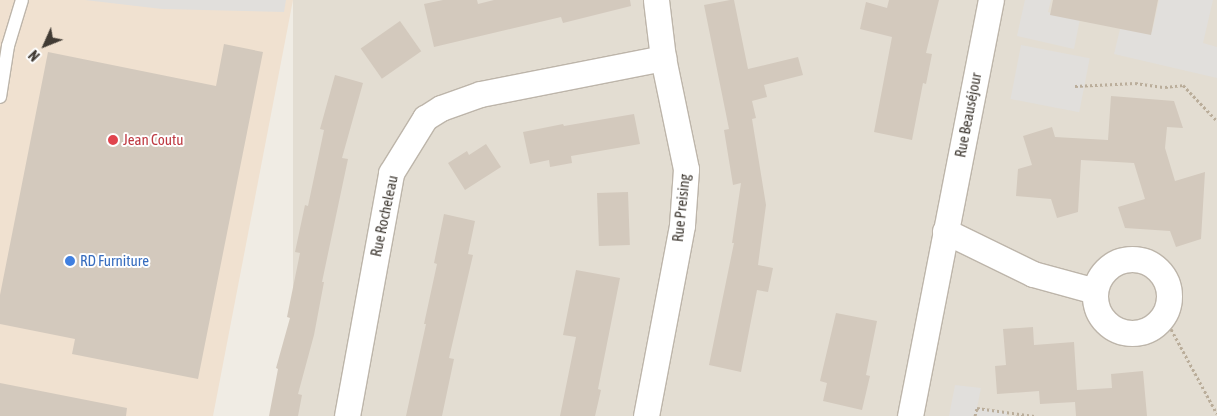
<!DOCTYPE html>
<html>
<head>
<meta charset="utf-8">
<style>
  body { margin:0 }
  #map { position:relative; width:1217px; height:416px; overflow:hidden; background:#f0ece4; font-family:"Asap Condensed",sans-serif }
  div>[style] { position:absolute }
  .residential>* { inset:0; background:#e3ddd2; transform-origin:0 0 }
  .commercial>* { inset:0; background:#f0e1d0 }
  .parking>* { inset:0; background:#e1dfdc; transform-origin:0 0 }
  .building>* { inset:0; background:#d3c9bd; transform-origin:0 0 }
  .path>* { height:3px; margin-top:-1.5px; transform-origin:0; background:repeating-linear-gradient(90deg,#baad9a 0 2.5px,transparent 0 5px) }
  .roads { filter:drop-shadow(1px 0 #bdb5aa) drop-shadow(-1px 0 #bdb5aa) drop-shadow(0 1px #bdb5aa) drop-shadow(0 -1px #bdb5aa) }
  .service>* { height:12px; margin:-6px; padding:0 6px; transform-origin:6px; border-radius:6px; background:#fff }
  .minor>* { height:25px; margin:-12.5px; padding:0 12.5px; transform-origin:12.5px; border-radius:12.5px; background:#fff }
  .minor>.ring { margin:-12.5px; padding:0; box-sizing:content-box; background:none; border:25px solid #fff; border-radius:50% }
  .dots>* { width:14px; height:14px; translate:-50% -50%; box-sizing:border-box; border:2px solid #fff; border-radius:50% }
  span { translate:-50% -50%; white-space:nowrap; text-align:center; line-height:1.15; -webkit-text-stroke:4px #fff; paint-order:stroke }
  .street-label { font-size:15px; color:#413b34 }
  .health-label { font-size:15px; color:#be3a42 }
  .left { translate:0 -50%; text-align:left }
  .shop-label { font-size:15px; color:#366cbe }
  .north { position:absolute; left:20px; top:20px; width:50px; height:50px; -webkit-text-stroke:4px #fff; paint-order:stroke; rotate:226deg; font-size:14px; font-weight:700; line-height:20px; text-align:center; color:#413b34 }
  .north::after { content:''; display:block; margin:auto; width:18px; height:22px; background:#413b34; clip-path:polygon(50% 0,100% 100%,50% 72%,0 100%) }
</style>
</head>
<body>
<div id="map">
  <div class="residential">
    <i style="left:293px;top:0;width:924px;height:424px"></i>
  </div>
  <div class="commercial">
    <i style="clip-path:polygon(0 0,293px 0,213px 416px,0 416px)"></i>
  </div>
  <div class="parking">
    <i style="clip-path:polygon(85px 0,286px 0,284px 12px,162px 9px)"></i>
    <i style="clip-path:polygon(1025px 0,1051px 0,1048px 12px,1080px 19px,1074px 49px,1017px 36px)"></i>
    <i style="clip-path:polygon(1159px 0,1213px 0,1203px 43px,1217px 47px,1217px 78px,1114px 54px,1121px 25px,1152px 32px)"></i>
    <i style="left:1021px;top:45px;width:70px;height:55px;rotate:11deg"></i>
    <i style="clip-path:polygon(955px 385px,981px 388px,977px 408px,1007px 412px,1007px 416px,949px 416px)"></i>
  </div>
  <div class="building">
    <i style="clip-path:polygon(443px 0,477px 0,478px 4px,494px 0,630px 0,631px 6px,563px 23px,561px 17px,434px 47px,424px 4px)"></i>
    <i style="clip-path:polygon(730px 0,734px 0,748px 69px,798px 57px,803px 75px,764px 85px,767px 97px,752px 101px,756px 118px,752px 119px,766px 205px,758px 265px,773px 268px,768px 292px,757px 290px,741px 372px,709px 365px,734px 243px,732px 243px,741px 183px,733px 185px,724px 130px,729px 129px,704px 5px)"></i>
    <i style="clip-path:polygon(889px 0,939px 0,926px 53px,932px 54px,926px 84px,923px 83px,912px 140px,874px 132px,892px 37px,860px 29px,866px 2px,887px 8px)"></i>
    <i style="clip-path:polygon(1053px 0,1158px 0,1151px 35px,1050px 15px)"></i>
    <i style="left:400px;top:21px;width:37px;height:48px;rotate:55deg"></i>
    <i style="clip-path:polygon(224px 44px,263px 52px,198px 379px,72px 354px,75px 339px,0 324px,0 295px,48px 52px,216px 86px)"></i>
    <i style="clip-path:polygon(335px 75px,363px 83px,342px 158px,348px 159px,322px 282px,324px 282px,314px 335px,298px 394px,302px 395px,298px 416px,269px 416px,278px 369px,276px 368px,290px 318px,287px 317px,300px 253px,295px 252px,305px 205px,308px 206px,324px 130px,320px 129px)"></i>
    <i style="clip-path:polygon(1111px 96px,1174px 101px,1183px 128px,1167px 127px,1165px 148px,1175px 181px,1205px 172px,1201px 239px,1176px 247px,1170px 231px,1125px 228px,1118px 207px,1145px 199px,1134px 163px,1081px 160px,1078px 212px,1057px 218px,1051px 199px,1016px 196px,1018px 169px,1032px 165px,1023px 136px,1052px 127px,1055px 137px,1108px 140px)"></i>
    <i style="clip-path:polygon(634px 114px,640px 144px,571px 156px,572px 163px,550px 167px,549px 160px,530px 164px,523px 132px,563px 124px,564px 126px)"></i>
    <i style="clip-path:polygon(486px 144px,501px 167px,465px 190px,448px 163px,467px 151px,469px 155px)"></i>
    <i style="left:628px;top:192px;width:53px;height:31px;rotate:88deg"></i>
    <i style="clip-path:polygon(444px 214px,475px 221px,468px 254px,473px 255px,449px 358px,454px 359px,442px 416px,406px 416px,426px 324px,424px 324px,437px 264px,434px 263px)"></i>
    <i style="clip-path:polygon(576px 270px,620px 278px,598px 389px,601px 390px,595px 416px,560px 416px,576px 337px,563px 335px)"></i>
    <i style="clip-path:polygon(836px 313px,877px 321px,866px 375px,870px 376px,862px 410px,823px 401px,827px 383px,820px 381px)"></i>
    <i style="clip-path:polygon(1033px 327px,1034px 345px,1074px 342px,1077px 390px,1112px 388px,1111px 374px,1143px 371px,1147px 416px,1076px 416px,1075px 402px,1040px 404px,1039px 391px,997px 394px,995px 366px,1006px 365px,1003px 329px)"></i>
    <i style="clip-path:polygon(0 383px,127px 408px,126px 416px,0 416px)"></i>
  </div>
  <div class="path">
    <i style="left:1075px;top:86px;width:60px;rotate:-2.9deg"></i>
    <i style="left:1135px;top:83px;width:30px;rotate:8deg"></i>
    <i style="left:1165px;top:87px;width:18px;rotate:-6deg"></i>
    <i style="left:1183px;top:85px;width:50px;rotate:46.6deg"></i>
    <i style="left:1164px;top:316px;width:111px;rotate:61.6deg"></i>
    <i style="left:975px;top:416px;width:8px;rotate:-76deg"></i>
    <i style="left:977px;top:408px;width:58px;rotate:8deg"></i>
  </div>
  <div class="roads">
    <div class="service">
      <i style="left:0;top:97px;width:52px;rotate:-81.1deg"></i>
      <i style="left:8px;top:46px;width:48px;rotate:-73.1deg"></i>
    </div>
    <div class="minor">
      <i style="left:945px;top:231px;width:98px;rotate:26deg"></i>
      <i style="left:1033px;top:274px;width:64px;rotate:15.3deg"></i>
      <i class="ring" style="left:1095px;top:259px;width:49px;height:49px"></i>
      <i style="left:347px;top:416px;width:247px;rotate:-79.7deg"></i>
      <i style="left:391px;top:173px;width:65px;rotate:-58.3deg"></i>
      <i style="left:425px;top:118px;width:19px;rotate:-32deg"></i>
      <i style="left:441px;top:108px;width:41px;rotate:-19.7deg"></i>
      <i style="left:480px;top:94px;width:187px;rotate:-11.1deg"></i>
      <i style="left:646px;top:416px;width:194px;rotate:-79.3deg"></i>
      <i style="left:682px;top:225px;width:56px;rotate:-85.9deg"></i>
      <i style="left:686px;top:169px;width:113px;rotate:-101.7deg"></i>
      <i style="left:663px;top:58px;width:58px;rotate:-96.9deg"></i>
      <i style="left:910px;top:416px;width:424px;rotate:-79deg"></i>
    </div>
  </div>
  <div class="dots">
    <i style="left:113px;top:140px;background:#e0444e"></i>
    <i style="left:70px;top:261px;background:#3f7fe0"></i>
  </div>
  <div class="street-label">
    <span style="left:968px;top:115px;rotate:-79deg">Rue Beauséjour</span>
    <span style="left:681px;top:208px;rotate:-84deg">Rue Preising</span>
    <span style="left:384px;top:216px;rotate:-78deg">Rue Rocheleau</span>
  </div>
  <div class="health-label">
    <span class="left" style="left:123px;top:140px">Jean Coutu</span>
  </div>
  <div class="shop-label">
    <span class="left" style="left:80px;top:261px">RD Furniture</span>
  </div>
  <div class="north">N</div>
</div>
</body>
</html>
